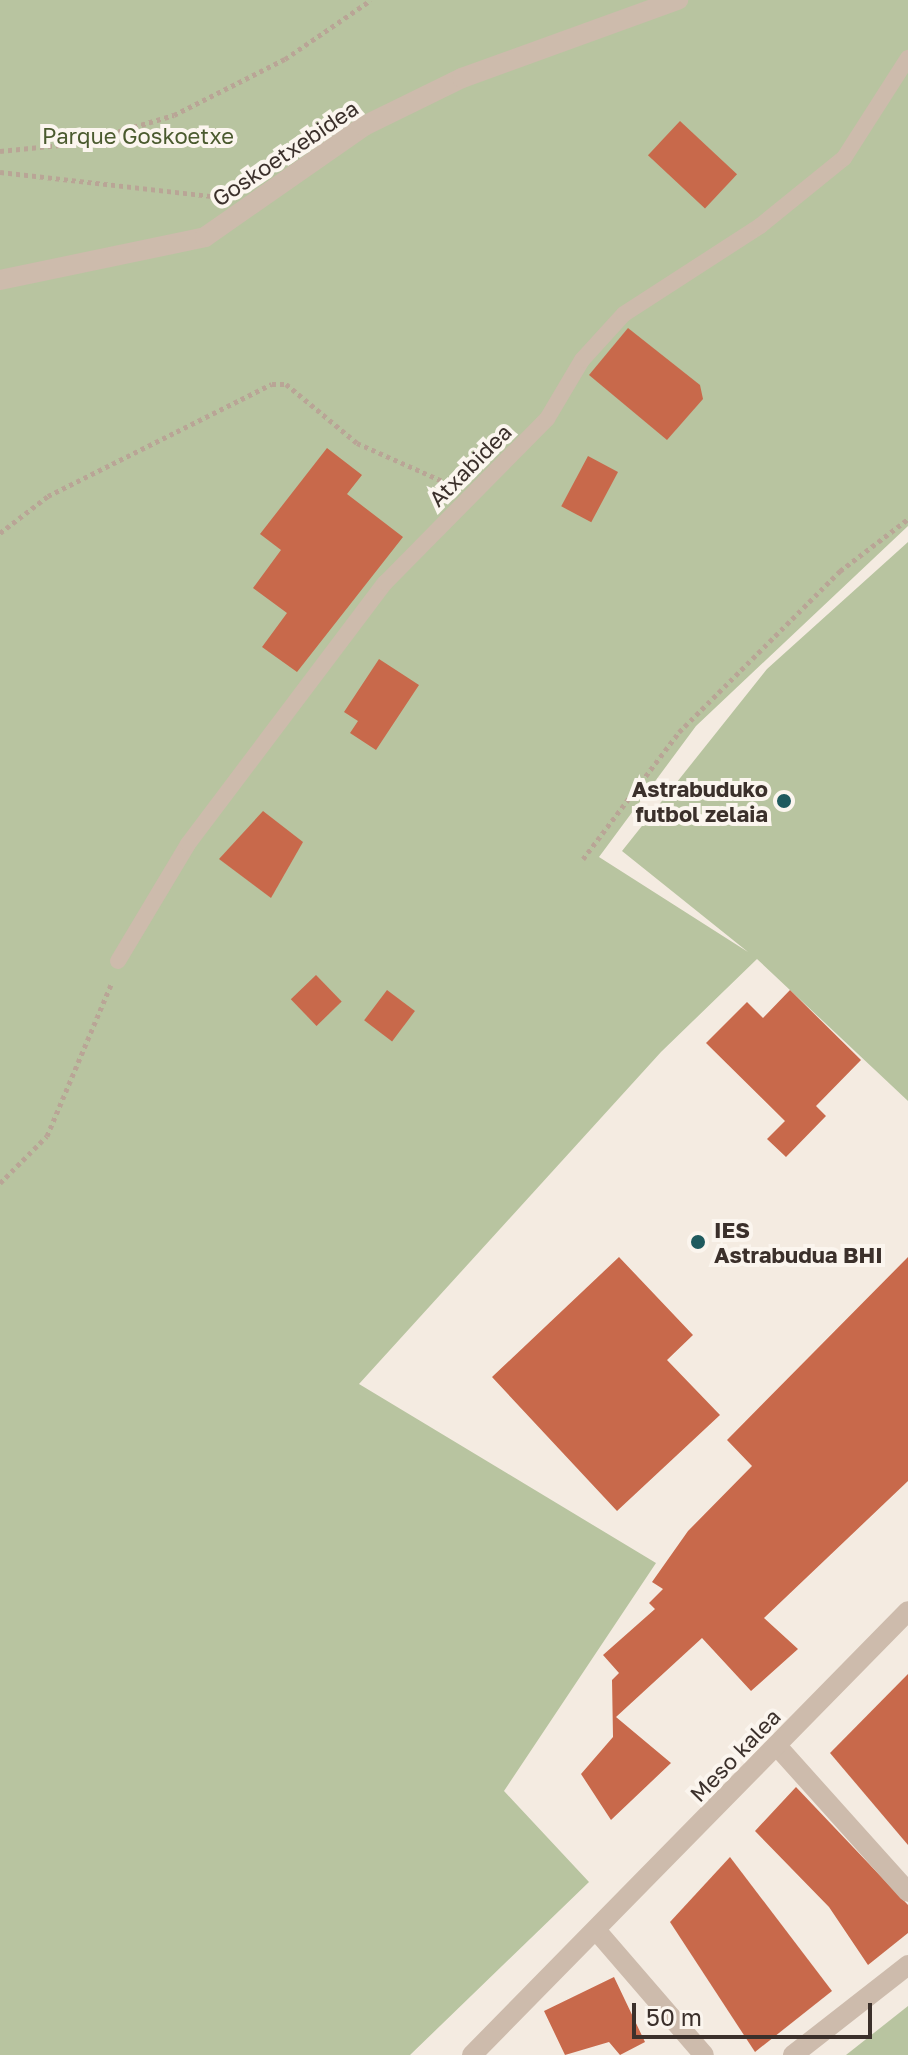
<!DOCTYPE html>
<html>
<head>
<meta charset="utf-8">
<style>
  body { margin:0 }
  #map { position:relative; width:908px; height:2055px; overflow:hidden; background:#f4ebe1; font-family:"Golos Text",sans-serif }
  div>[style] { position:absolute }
  .green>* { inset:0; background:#b8c4a0 }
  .building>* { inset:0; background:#c8694b; transform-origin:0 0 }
  .path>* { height:5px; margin-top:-2.5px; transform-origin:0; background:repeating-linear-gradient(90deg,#b9a596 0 4px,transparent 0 8px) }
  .service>* { height:16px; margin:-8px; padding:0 8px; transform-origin:8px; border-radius:8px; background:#cdbbac }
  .minor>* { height:20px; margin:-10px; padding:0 10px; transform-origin:10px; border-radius:10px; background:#cdbbac }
  .dots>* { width:22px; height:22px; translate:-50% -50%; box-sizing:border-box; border:4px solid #fbf5ee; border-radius:50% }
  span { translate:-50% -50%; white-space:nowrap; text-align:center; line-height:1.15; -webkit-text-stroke:8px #fbf5ee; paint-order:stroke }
  .park-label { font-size:22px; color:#4a5a2e }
  .street-label { font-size:22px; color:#3b302b }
  .poi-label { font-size:22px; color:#3b302b; font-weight:700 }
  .right { translate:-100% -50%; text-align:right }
  .left { translate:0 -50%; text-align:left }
  .scale { position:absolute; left:632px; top:2003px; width:240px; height:36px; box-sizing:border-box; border:4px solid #3b302b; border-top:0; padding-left:10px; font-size:24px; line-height:28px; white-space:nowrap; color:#3b302b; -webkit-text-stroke:6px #fbf5ee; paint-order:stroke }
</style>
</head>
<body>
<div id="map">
  <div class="green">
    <i style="clip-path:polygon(0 0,908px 0,908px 526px,696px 726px,599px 857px,748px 952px,622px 851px,767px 669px,908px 542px,908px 1101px,757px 959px,661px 1052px,359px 1384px,656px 1563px,504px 1791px,589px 1882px,410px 2055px,0 2055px)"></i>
    <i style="clip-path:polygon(908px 2006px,908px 2055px,846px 2055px)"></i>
  </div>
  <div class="building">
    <i style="left:680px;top:121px;width:78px;height:47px;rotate:43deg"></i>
    <i style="clip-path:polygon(628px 328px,700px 385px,703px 399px,667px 440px,589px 375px)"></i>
    <i style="clip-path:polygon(327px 448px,362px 475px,347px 494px,403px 537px,297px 672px,262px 647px,287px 613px,253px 588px,281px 550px,260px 534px)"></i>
    <i style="left:588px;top:456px;width:34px;height:57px;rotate:28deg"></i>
    <i style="clip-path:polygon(379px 659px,419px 685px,376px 750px,350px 733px,358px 721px,344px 712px)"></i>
    <i style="clip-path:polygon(263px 811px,303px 842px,271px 898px,219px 859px)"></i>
    <i style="left:316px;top:975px;width:37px;height:35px;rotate:46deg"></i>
    <i style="left:387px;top:990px;width:35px;height:38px;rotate:37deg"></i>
    <i style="clip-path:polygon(790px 990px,861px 1060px,816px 1106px,826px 1116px,786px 1157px,767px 1139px,785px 1121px,706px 1043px,747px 1002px,763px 1018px)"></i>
    <i style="clip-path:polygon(619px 1257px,693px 1335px,667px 1360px,720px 1415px,617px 1511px,492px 1377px)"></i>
    <i style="clip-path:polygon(908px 1257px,908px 1481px,764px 1618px,798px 1649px,751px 1691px,702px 1638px,616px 1717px,671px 1763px,611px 1820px,581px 1774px,613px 1737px,612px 1680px,619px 1673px,603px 1655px,655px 1609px,649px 1603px,663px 1589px,652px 1582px,688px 1531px,752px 1466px,727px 1440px)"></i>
    <i style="clip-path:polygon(908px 1674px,908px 1845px,830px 1753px)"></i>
    <i style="clip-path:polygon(796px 1787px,908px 1905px,908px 1933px,868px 1965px,829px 1907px,755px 1831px)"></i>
    <i style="clip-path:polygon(730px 1857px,832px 1991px,755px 2052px,670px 1922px)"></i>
    <i style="clip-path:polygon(614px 1977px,645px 2042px,620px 2055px,609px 2042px,565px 2055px,544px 2011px)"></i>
  </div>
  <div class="path">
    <i style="left:0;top:151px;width:80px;rotate:-5.7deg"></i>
    <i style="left:80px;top:143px;width:98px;rotate:-16.6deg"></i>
    <i style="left:174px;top:115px;width:124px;rotate:-26.8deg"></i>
    <i style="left:285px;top:59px;width:104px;rotate:-34.5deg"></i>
    <i style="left:0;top:172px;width:222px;rotate:6.5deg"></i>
    <i style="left:0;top:533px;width:61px;rotate:-37.6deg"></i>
    <i style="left:48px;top:496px;width:250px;rotate:-26.6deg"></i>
    <i style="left:272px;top:384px;width:14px"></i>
    <i style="left:286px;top:384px;width:92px;rotate:39.7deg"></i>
    <i style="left:357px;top:443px;width:101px;rotate:24deg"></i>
    <i style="left:583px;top:859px;width:159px;rotate:-52.9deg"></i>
    <i style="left:679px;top:732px;width:228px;rotate:-45deg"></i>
    <i style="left:840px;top:571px;width:86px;rotate:-37.4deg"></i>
    <i style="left:0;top:1183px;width:66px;rotate:-45deg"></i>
    <i style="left:47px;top:1136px;width:167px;rotate:-67.1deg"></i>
  </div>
  <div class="service">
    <i style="left:118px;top:961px;width:136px;rotate:-59.1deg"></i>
    <i style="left:188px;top:844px;width:327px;rotate:-53deg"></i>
    <i style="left:385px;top:583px;width:231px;rotate:-45.4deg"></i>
    <i style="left:547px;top:419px;width:69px;rotate:-59.3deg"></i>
    <i style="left:582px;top:360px;width:62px;rotate:-47.6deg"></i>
    <i style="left:624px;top:314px;width:162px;rotate:-32.9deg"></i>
    <i style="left:760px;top:226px;width:108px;rotate:-39deg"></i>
    <i style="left:844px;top:158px;width:119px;rotate:-57.4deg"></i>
  </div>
  <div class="minor">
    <i style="left:0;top:280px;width:209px;rotate:-11.8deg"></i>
    <i style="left:205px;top:237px;width:194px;rotate:-34.9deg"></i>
    <i style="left:364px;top:126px;width:109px;rotate:-26.1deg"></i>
    <i style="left:462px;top:78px;width:230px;rotate:-19.9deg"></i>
    <i style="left:777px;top:1746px;width:196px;rotate:48.1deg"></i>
    <i style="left:596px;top:1930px;width:165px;rotate:49.2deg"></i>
    <i style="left:472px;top:2055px;width:622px;rotate:-45.52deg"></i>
    <i style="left:793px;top:2055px;width:146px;rotate:-38deg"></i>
  </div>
  <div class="dots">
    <i style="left:784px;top:801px;background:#1f5a5e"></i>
    <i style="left:698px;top:1242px;background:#1f5a5e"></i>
  </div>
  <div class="park-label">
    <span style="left:138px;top:136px">Parque Goskoetxe</span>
  </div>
  <div class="street-label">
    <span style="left:285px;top:153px;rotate:-34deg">Goskoetxebidea</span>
    <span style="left:470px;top:465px;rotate:-45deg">Atxabidea</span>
    <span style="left:735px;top:1755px;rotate:-46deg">Meso kalea</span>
  </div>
  <div class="poi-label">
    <span class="right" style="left:768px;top:801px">Astrabuduko<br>futbol zelaia</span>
    <span class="left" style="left:714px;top:1242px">IES<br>Astrabudua BHI</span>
  </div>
  <div class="scale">50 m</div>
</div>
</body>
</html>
